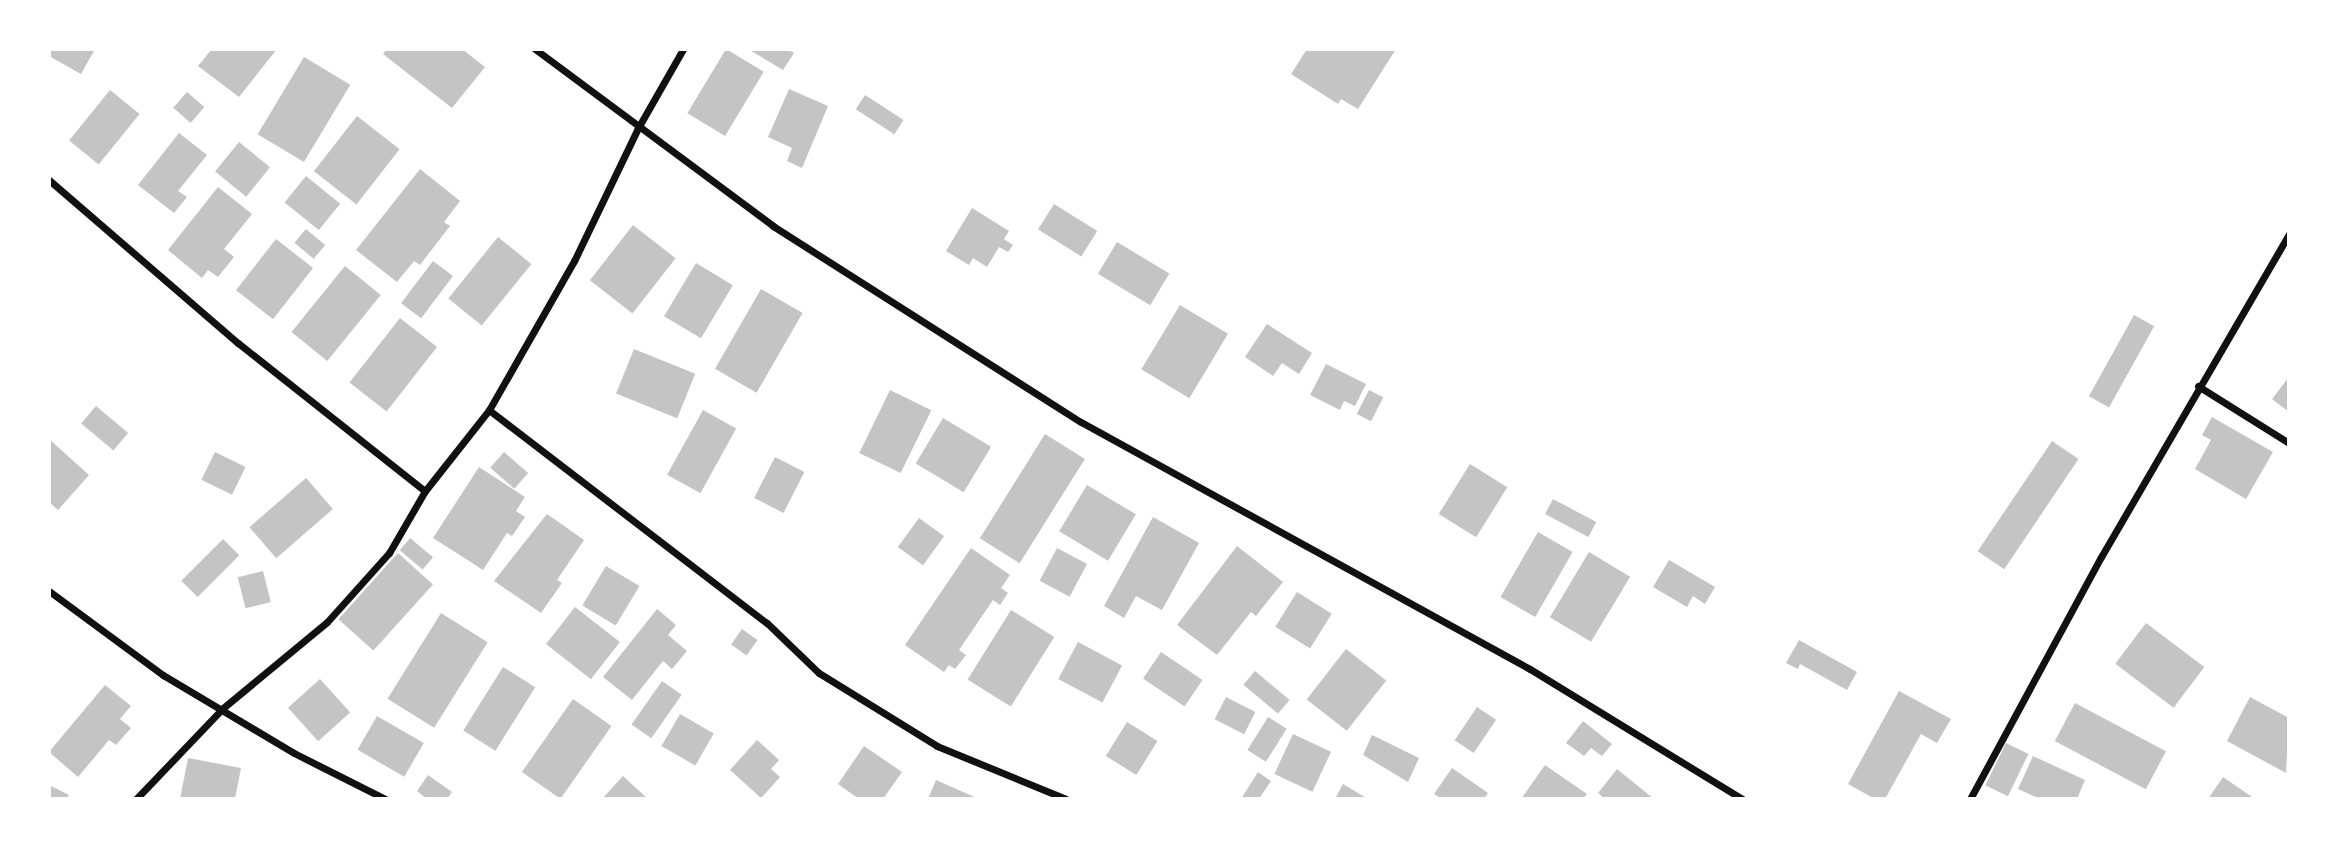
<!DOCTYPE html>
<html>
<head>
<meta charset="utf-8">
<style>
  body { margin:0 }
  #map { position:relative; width:2338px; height:848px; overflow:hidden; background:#fff; font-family:Manrope,sans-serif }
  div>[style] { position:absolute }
  .building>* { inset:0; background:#c4c4c4; transform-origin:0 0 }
  .minor>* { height:7px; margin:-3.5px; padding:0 3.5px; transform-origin:3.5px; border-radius:3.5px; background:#111 }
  span { translate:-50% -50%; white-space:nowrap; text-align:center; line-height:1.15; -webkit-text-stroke:7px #fff; paint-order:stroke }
  .frame { position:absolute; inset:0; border:51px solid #fff; pointer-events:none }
</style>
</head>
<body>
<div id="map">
  <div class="building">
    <i style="clip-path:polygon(49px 49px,95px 49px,81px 74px,49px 56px)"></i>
    <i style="clip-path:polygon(212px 49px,277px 49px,239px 97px,198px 66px)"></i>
    <i style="clip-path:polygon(387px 49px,462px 49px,485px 67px,452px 108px,383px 54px)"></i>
    <i style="left:726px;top:49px;width:44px;height:75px;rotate:31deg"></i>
    <i style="clip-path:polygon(748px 49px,787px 49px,794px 53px,783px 70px)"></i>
    <i style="clip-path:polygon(1307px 49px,1396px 49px,1358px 109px,1341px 99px,1338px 104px,1291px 74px)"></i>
    <i style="left:304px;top:57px;width:54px;height:90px;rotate:31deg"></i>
    <i style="clip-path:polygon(789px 89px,828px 106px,802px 168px,787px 161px,792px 148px,768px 137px)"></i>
    <i style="left:110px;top:90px;width:38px;height:65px;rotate:39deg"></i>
    <i style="left:187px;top:92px;width:23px;height:21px;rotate:41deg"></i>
    <i style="left:865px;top:95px;width:46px;height:17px;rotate:33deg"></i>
    <i style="left:357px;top:116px;width:54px;height:70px;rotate:38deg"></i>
    <i style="clip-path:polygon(179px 133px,207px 155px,178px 191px,187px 197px,174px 213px,138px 185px)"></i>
    <i style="left:239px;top:142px;width:40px;height:38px;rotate:39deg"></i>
    <i style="clip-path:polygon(420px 169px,460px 201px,444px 222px,450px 226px,420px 265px,414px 261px,397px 282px,356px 250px)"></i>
    <i style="left:306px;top:176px;width:44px;height:34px;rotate:39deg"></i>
    <i style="clip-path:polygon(218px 187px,252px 214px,224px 249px,234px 257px,218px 277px,208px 270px,202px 278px,168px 250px)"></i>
    <i style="left:1054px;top:204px;width:51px;height:30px;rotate:32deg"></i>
    <i style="clip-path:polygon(972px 208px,1009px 231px,1004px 239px,1013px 245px,1008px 252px,999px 247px,987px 267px,973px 258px,969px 265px,946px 251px)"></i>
    <i style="left:633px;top:225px;width:54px;height:70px;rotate:38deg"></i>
    <i style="left:306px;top:229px;width:25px;height:18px;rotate:40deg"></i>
    <i style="left:498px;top:237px;width:43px;height:79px;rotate:39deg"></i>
    <i style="left:276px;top:239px;width:47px;height:65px;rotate:38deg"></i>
    <i style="left:1117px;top:242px;width:61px;height:37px;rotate:31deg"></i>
    <i style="left:433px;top:261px;width:25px;height:53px;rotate:37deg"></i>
    <i style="left:696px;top:263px;width:43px;height:62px;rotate:31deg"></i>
    <i style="left:345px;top:266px;width:46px;height:85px;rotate:39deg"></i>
    <i style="left:761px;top:289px;width:48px;height:92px;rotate:30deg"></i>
    <i style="left:1180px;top:305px;width:56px;height:75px;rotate:31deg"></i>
    <i style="left:2134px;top:315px;width:23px;height:93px;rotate:29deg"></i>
    <i style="left:400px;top:318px;width:47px;height:82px;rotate:38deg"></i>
    <i style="clip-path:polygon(1267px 324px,1312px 353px,1299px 374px,1282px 363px,1273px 376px,1245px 357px)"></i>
    <i style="left:634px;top:349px;width:66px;height:48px;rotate:22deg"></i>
    <i style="clip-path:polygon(1326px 364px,1366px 384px,1355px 406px,1344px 401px,1340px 410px,1310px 395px)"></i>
    <i style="clip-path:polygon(2289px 377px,2289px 412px,2272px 399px)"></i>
    <i style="left:890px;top:390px;width:46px;height:70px;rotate:26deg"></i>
    <i style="left:1369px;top:390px;width:16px;height:27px;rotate:27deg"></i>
    <i style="left:96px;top:406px;width:42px;height:23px;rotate:40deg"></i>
    <i style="left:703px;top:410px;width:38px;height:74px;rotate:29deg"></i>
    <i style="clip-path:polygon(2212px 417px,2273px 452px,2246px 499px,2195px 469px,2211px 440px,2202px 435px)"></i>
    <i style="left:943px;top:418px;width:56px;height:53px;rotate:31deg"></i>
    <i style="left:1045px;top:434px;width:47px;height:123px;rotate:32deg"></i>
    <i style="clip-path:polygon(49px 439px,89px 475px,58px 510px,49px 502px)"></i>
    <i style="left:2052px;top:441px;width:32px;height:133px;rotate:34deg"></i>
    <i style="left:215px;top:452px;width:34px;height:31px;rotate:26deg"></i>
    <i style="left:504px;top:452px;width:32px;height:21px;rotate:41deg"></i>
    <i style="left:775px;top:457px;width:33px;height:46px;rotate:27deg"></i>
    <i style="left:1470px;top:464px;width:44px;height:59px;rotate:32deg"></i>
    <i style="clip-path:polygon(479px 467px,525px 497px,516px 511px,525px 517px,512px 536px,507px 533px,483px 570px,433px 538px)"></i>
    <i style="left:306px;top:478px;width:41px;height:75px;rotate:49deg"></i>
    <i style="left:1087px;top:485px;width:57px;height:54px;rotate:31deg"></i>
    <i style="left:1553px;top:499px;width:49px;height:17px;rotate:28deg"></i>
    <i style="clip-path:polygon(547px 514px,584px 540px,557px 580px,562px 583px,541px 613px,494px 581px)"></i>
    <i style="clip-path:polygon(1153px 517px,1199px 543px,1162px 610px,1136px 596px,1124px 618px,1104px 606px)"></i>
    <i style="left:919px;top:518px;width:31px;height:36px;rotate:36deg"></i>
    <i style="left:1538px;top:532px;width:40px;height:75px;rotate:30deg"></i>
    <i style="left:410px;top:538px;width:30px;height:16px;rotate:40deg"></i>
    <i style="left:223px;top:539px;width:23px;height:59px;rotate:45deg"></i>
    <i style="clip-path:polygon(1237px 546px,1283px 582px,1256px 616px,1251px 612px,1217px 655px,1177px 625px)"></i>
    <i style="clip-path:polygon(971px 548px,1010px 575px,1001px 588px,1008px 593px,1000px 605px,993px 600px,959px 650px,966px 655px,955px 669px,949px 665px,944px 672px,905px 645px)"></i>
    <i style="left:1057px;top:548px;width:34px;height:37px;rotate:28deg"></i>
    <i style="left:1589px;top:552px;width:48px;height:76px;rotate:31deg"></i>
    <i style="left:398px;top:553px;width:47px;height:89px;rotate:42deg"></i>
    <i style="clip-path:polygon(1669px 560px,1715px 587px,1705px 604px,1693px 596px,1687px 607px,1653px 587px)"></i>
    <i style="left:606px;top:566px;width:39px;height:46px;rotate:31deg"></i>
    <i style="left:263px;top:571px;width:32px;height:26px;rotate:76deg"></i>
    <i style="left:1297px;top:592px;width:41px;height:41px;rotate:32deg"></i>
    <i style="left:575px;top:607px;width:57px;height:47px;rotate:38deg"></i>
    <i style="clip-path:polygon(657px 609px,676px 625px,668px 635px,687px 651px,672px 669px,663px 661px,632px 700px,603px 677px)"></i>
    <i style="left:1011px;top:610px;width:51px;height:82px;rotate:32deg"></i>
    <i style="left:441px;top:613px;width:55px;height:101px;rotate:32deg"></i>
    <i style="left:2146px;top:623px;width:73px;height:51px;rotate:37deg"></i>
    <i style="left:742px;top:629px;width:19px;height:19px;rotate:35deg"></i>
    <i style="clip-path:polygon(1799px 640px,1857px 672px,1847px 690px,1800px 664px,1798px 669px,1786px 663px)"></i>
    <i style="left:1078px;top:642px;width:50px;height:42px;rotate:28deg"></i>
    <i style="left:1346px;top:649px;width:51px;height:64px;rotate:38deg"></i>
    <i style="left:1161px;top:652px;width:50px;height:32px;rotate:34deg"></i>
    <i style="left:503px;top:667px;width:38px;height:75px;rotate:32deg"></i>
    <i style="left:1255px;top:671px;width:45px;height:18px;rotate:40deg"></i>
    <i style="left:320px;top:679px;width:45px;height:43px;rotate:48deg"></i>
    <i style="left:662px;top:681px;width:24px;height:53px;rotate:35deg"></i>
    <i style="clip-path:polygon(105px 685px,131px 706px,120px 719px,131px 728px,116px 745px,109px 740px,78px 777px,49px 752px)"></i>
    <i style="clip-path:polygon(1899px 691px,1951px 719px,1937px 743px,1921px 734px,1885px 799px,1875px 799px,1848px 784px)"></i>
    <i style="left:1226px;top:697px;width:33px;height:25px;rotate:27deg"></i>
    <i style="clip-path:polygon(2250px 697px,2289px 718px,2286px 773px,2227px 741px)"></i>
    <i style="left:573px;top:699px;width:47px;height:89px;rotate:35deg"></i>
    <i style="left:2075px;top:703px;width:103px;height:43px;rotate:28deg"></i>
    <i style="left:1477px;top:707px;width:23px;height:40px;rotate:34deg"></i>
    <i style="left:680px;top:714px;width:39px;height:37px;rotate:30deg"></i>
    <i style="left:377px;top:716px;width:54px;height:39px;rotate:30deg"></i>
    <i style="left:1268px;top:717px;width:22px;height:39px;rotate:32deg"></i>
    <i style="clip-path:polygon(1583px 721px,1612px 744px,1602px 756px,1591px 748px,1584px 756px,1566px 743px)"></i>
    <i style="left:1127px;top:722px;width:36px;height:40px;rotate:32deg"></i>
    <i style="left:1293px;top:734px;width:42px;height:44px;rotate:25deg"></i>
    <i style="clip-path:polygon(1372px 735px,1419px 758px,1408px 782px,1363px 755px)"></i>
    <i style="clip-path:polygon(757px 740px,779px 760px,771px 769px,780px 777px,761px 798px,730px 770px)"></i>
    <i style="left:2006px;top:743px;width:25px;height:47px;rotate:26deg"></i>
    <i style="clip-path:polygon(864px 746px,902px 772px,883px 799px,859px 799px,838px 784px)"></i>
    <i style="clip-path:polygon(2033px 756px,2085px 780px,2077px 799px,2040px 799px,2018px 789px)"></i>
    <i style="clip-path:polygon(188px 758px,241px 768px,235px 799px,180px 799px)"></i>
    <i style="clip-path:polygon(1545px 765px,1587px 794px,1583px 799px,1521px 799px)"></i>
    <i style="clip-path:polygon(1452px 768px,1488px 793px,1484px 799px,1442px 799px,1434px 794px)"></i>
    <i style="clip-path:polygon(1617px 769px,1654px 799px,1605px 799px,1598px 793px)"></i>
    <i style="clip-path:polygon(1258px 772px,1271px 781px,1259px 799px,1241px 799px)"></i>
    <i style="clip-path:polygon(428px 775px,452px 792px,447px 799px,427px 799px,417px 791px)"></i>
    <i style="clip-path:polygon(623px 776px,648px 799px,602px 799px)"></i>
    <i style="clip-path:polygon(2223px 777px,2252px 797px,2251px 799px,2208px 799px)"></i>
    <i style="clip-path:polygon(936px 780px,979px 799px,928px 799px)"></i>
    <i style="clip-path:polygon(1343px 784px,1368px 799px,1335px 799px)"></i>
    <i style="clip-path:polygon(49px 785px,69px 795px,67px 799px,49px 799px)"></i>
  </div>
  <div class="minor">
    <i style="left:535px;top:49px;width:297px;rotate:36.6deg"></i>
    <i style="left:773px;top:226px;width:365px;rotate:32.5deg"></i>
    <i style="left:1081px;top:422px;width:512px;rotate:28.82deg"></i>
    <i style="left:1530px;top:669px;width:249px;rotate:31.5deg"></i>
    <i style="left:49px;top:180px;width:250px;rotate:40.8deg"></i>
    <i style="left:238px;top:343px;width:238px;rotate:38.4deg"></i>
    <i style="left:425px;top:491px;width:103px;rotate:-51.7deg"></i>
    <i style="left:489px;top:410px;width:172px;rotate:-60.3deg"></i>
    <i style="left:574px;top:261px;width:148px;rotate:-64.3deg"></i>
    <i style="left:638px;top:128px;width:91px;rotate:-60.3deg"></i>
    <i style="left:2198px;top:386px;width:107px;rotate:32.1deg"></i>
    <i style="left:489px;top:410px;width:350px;rotate:37.5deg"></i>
    <i style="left:767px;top:623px;width:72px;rotate:43.9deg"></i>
    <i style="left:819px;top:673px;width:139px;rotate:31.7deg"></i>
    <i style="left:937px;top:746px;width:139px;rotate:22.3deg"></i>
    <i style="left:49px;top:591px;width:142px;rotate:36.4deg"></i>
    <i style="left:163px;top:675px;width:152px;rotate:30.8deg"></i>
    <i style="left:294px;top:753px;width:102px;rotate:26.8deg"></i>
    <i style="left:136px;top:799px;width:126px;rotate:-46.3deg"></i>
    <i style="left:223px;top:708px;width:135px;rotate:-39.6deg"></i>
    <i style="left:327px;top:622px;width:93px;rotate:-48.1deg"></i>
    <i style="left:389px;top:553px;width:72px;rotate:-59.9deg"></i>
    <i style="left:1970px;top:799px;width:275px;rotate:-61.6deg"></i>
    <i style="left:2101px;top:557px;width:374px;rotate:-59.8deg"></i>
  </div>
  <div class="frame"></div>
</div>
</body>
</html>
